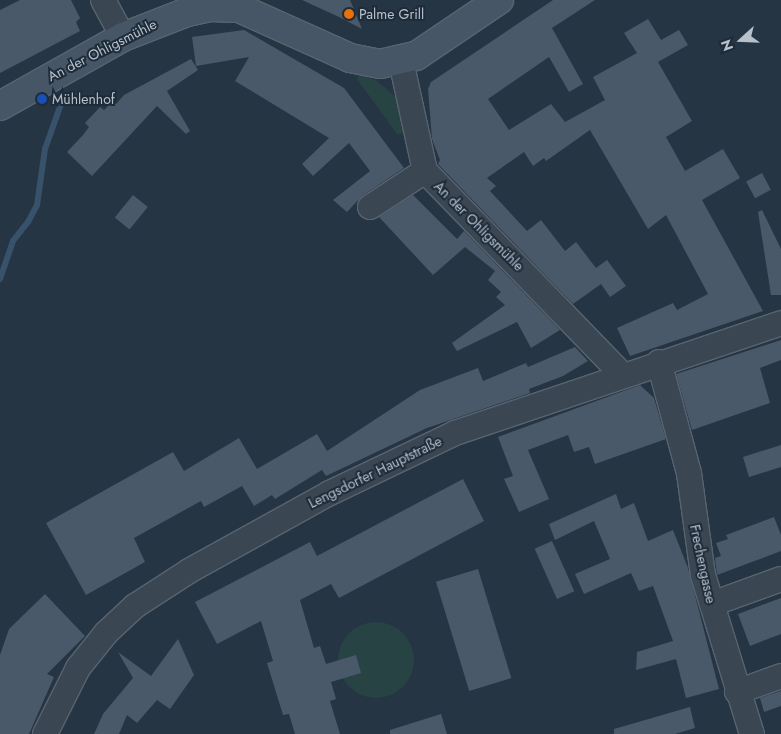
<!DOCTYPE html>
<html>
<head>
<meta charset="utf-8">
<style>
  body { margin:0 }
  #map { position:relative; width:781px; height:734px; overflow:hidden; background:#253543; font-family:Jost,sans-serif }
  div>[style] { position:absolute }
  .green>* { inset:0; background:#274344 }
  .round { border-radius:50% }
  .stream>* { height:6px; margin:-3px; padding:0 3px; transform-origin:3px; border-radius:3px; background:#38526b }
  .building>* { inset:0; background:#495969; transform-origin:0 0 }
  .roads { filter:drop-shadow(1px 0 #586470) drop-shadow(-1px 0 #586470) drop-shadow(0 1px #586470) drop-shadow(0 -1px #586470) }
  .street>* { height:24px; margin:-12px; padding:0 12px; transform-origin:12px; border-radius:12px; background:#3a4652 }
  .secondary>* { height:28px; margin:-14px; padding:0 14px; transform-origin:14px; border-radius:14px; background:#475666 }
  .dots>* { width:14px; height:14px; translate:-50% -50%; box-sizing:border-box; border:2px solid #1e2b38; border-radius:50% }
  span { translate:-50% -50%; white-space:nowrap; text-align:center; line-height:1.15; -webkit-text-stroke:4px #1e2b38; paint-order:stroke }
  .poi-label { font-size:14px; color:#b7c1cc }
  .left { translate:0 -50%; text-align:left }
  .street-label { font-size:14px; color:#b7c1cc }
  .north { position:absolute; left:716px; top:15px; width:50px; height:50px; -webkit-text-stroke:4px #1e2b38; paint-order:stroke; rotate:250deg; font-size:14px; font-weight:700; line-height:20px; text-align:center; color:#b7c1cc }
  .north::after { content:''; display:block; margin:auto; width:18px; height:22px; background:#b7c1cc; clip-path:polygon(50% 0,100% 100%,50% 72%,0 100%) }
</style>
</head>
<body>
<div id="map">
  <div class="green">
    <i style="clip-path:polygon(359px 74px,376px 80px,399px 100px,405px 133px,397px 134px,357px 79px)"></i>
    <i class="round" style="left:338px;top:622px;width:76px;height:76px"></i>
  </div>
  <div class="stream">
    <i style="left:0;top:279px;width:40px;rotate:-71.1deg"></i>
    <i style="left:13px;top:241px;width:24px;rotate:-52deg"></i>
    <i style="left:28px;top:222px;width:19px;rotate:-62deg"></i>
    <i style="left:37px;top:205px;width:57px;rotate:-81.9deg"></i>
    <i style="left:45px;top:149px;width:51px;rotate:-70.5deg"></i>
  </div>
  <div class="building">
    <i style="clip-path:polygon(20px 0,71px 0,80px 18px,76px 22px,80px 31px,0 73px,0 10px)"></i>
    <i style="clip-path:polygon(302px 0,350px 0,362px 29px,339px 17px)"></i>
    <i style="clip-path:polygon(553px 0,595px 0,552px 28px,583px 84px,569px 92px,549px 57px,488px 99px,509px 130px,551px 104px,565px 122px,605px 100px,593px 77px,637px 53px,624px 33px,648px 19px,661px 40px,679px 30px,688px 45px,658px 62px,692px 121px,666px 137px,685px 171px,723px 149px,740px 178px,702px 200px,763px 311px,630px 356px,617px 328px,673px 303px,677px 310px,708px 294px,666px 215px,648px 229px,590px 130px,546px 161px,544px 158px,533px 166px,524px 152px,487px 178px,496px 186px,490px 191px,527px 231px,541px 220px,565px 251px,576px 242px,596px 268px,607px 260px,626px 286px,610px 297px,601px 284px,573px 304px,438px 164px,440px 160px,432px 139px,428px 89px,431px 82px)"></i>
    <i style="clip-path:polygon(244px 30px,344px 88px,404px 168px,362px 196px,347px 212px,333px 200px,370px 171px,349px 143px,313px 176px,302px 164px,329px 138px,235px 81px,249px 57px,196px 66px,192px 37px)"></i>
    <i style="clip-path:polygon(191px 59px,198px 70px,167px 91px,190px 131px,186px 134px,157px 106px,92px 176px,67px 152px,83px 135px,89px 127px,85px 123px,100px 107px,104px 110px,113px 101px,116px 104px,124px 95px)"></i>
    <i style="left:762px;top:173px;width:19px;height:18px;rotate:62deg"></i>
    <i style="left:133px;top:195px;width:19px;height:29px;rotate:39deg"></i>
    <i style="clip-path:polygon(413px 195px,457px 239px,464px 231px,560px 330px,531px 348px,517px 322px,457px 351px,452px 343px,505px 305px,496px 297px,501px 292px,488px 280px,495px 271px,465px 247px,433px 275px,379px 217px)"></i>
    <i style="clip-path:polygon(762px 210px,781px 249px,781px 295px,771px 295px,758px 212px)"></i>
    <i style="clip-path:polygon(781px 340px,781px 360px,760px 368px,770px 403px,692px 430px,676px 374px)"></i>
    <i style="clip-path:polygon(575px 347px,588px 361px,563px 376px,529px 389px,530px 393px,427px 428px,326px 476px,322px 470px,275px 499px,272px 495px,254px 506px,242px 486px,204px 507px,201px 501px,134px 538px,145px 562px,86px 595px,46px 523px,173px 452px,184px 471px,239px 438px,257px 469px,317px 434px,327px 451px,420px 390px,478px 368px,483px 381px,526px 363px,528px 367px)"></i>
    <i style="clip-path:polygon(640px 385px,654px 398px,666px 439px,595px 464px,589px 447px,574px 452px,568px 435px,528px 450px,549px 499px,519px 512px,504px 479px,513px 476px,498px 437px)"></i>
    <i style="clip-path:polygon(781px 445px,781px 467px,749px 477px,743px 457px)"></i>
    <i style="clip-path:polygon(463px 479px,484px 521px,339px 598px,331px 584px,300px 600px,314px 648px,320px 646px,326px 664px,356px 655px,361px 673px,331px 682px,336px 699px,330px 701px,340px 734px,295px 734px,289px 714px,283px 715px,267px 663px,273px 661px,261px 621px,217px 644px,195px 602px,310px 542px,317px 556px)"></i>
    <i style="clip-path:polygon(616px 494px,621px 509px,634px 503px,648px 541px,673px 530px,688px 568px,719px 689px,686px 698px,676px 659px,636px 670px,637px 652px,673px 641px,653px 586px,639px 591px,631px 573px,584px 594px,575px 574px,610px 559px,594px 521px,555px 540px,549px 524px)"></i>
    <i style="clip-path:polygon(774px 517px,781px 535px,781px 551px,717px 575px,715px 558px,721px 556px,716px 543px,728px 539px,726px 535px)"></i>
    <i style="left:552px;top:541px;width:55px;height:19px;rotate:66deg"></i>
    <i style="left:478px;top:569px;width:114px;height:44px;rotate:73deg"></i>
    <i style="clip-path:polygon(45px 594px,85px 636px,47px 674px,54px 677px,29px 734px,0 734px,0 655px,9px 629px)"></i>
    <i style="clip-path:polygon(781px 598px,781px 634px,750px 646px,738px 614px)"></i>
    <i style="clip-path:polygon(178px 639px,194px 675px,170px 709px,157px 700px,137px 723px,127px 715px,119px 734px,94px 734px,103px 714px,133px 678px,118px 652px,151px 676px)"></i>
    <i style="clip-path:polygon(781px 691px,781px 706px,764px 712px,760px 698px)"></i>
    <i style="clip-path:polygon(690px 707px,695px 728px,675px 734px,614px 734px,614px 729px)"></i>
    <i style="clip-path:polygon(441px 714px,447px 734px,390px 734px,390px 730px)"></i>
  </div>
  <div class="roads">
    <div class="street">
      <i style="left:103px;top:0;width:42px;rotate:61.6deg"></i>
      <i style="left:401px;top:61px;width:113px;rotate:77.7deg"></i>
      <i style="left:425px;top:171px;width:283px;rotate:45.9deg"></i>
      <i style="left:370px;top:207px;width:66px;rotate:-33.2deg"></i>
      <i style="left:659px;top:362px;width:115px;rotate:74.9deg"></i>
      <i style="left:689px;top:473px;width:103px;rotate:82.2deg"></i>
      <i style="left:703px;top:575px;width:166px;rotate:72.9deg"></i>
      <i style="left:712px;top:604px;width:73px;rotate:-19.9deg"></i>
      <i style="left:737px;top:692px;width:47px;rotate:-20deg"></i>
      <i style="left:45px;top:734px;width:74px;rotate:-63.4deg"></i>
      <i style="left:78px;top:668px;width:45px;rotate:-51.3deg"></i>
      <i style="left:106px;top:633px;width:40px;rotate:-43deg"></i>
      <i style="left:135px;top:606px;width:64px;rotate:-32.9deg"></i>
      <i style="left:189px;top:571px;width:161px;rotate:-29deg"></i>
      <i style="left:330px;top:493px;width:139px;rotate:-25.6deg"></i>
      <i style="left:455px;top:433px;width:344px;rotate:-18.6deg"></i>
    </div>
    <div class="secondary">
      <i style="left:0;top:106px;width:141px;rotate:-29.3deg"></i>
      <i style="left:123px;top:37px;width:69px;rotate:-21.3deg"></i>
      <i style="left:187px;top:12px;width:25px;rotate:-12deg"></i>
      <i style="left:211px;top:7px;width:28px;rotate:2deg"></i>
      <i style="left:239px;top:8px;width:122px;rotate:24.2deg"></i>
      <i style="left:350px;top:58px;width:31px;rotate:11deg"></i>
      <i style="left:380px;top:64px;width:37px;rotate:-13deg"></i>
      <i style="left:416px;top:56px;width:100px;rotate:-34deg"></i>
    </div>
  </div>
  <div class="dots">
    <i style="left:349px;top:14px;background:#e8710a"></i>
    <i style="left:42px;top:99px;background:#1a4fb4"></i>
  </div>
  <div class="poi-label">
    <span class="left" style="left:359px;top:14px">Palme Grill</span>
    <span class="left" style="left:52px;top:99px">Mühlenhof</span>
  </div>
  <div class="street-label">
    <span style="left:102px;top:50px;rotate:-27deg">An der Ohligsmühle</span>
    <span style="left:479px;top:226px;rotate:45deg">An der Ohligsmühle</span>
    <span style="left:375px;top:472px;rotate:-26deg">Lengsdorfer Hauptstraße</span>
    <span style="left:703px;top:564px;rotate:78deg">Frechengasse</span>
  </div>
  <div class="north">N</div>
</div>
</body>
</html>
